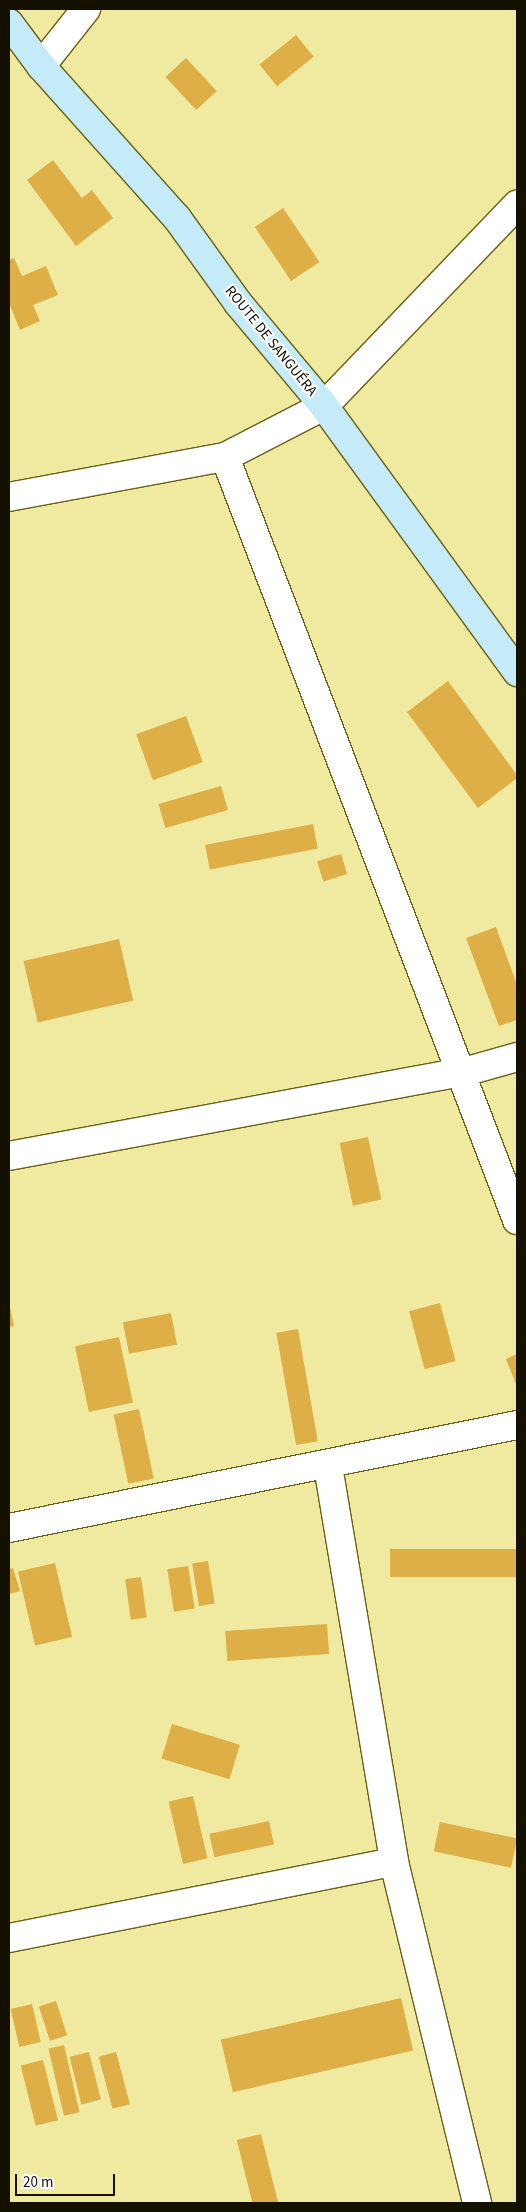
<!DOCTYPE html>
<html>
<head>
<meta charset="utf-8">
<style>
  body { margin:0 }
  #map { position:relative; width:526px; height:2212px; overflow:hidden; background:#f0eaa1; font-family:"Source Sans 3",sans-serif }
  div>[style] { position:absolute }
  .building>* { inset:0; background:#ddaf46; transform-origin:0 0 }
  .roads { filter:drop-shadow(1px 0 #676115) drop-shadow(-1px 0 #676115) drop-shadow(0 1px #676115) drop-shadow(0 -1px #676115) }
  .street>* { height:28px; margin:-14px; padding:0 14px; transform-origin:14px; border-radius:14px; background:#fff }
  .secondary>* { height:28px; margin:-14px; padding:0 14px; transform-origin:14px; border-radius:14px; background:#c4ebf7 }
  span { translate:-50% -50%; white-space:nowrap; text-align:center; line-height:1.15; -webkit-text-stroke:4px #fff; paint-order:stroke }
  .street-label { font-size:15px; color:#141100 }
  .frame { position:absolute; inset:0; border:10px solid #141100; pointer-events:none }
  .scale { position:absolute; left:15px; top:2174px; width:100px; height:22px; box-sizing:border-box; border:2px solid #141100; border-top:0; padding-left:6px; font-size:15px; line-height:18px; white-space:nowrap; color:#141100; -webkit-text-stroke:4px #fff; paint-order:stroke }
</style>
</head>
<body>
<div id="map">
  <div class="building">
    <i style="left:296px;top:35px;width:28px;height:47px;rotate:51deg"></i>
    <i style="left:186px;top:58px;width:45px;height:28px;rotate:47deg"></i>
    <i style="clip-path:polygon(53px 160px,82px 198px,92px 190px,113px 218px,76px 246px,27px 180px)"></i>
    <i style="left:283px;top:208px;width:65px;height:34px;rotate:56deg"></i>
    <i style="clip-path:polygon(14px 258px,22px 276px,46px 266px,58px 295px,33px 305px,40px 321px,20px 330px,9px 303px,9px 260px)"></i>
    <i style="clip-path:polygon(448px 681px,517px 775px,517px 778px,478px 808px,407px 712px)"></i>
    <i style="left:186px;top:716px;width:49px;height:53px;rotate:70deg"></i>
    <i style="left:221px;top:786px;width:25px;height:65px;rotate:74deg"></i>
    <i style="left:313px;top:824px;width:25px;height:110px;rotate:79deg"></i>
    <i style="left:341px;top:854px;width:21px;height:25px;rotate:73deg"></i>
    <i style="clip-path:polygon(496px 927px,517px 985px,517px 1020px,499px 1026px,466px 938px)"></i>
    <i style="left:119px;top:939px;width:63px;height:98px;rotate:77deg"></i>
    <i style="left:368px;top:1137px;width:64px;height:29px;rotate:78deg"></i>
    <i style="clip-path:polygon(9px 1302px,14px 1326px,9px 1327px)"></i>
    <i style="left:440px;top:1303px;width:60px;height:32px;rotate:75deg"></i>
    <i style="left:171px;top:1313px;width:32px;height:49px;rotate:79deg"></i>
    <i style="left:298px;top:1329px;width:114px;height:22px;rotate:80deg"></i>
    <i style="left:119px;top:1337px;width:67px;height:45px;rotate:78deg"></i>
    <i style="clip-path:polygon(517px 1354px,517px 1387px,506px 1359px)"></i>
    <i style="left:139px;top:1409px;width:71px;height:26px;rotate:78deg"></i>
    <i style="left:517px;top:1549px;width:28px;height:127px;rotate:90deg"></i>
    <i style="left:208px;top:1561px;width:43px;height:16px;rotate:81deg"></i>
    <i style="left:55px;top:1563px;width:76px;height:38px;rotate:77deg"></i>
    <i style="left:188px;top:1566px;width:43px;height:21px;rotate:81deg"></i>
    <i style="clip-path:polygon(13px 1568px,20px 1591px,9px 1594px,9px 1569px)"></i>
    <i style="left:141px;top:1577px;width:41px;height:16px;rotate:82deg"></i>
    <i style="left:327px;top:1624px;width:30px;height:102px;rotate:86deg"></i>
    <i style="left:172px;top:1724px;width:71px;height:36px;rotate:17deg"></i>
    <i style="left:193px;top:1796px;width:64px;height:25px;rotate:77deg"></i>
    <i style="left:269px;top:1821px;width:24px;height:61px;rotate:78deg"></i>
    <i style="left:440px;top:1822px;width:79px;height:30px;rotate:12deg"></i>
    <i style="left:401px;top:1998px;width:54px;height:185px;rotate:77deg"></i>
    <i style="left:56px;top:2001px;width:36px;height:18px;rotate:72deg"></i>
    <i style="left:32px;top:2004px;width:39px;height:22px;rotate:77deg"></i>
    <i style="left:64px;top:2045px;width:69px;height:16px;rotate:77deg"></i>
    <i style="left:89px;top:2052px;width:49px;height:20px;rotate:76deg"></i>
    <i style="left:116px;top:2052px;width:54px;height:18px;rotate:75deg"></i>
    <i style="left:43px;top:2060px;width:62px;height:23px;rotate:76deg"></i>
    <i style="left:261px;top:2134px;width:71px;height:25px;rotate:76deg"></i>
  </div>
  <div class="roads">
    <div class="street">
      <i style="left:41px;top:66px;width:73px;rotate:-51.7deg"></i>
      <i style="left:225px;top:457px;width:817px;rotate:69.06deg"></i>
      <i style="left:9px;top:497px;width:220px;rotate:-10.5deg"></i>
      <i style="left:225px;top:457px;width:111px;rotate:-27.3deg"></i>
      <i style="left:324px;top:406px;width:279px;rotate:-46.2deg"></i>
      <i style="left:9px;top:1156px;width:463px;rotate:-10.5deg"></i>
      <i style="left:464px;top:1072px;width:55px;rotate:-15.8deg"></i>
      <i style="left:328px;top:1466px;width:401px;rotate:80.5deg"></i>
      <i style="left:394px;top:1862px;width:351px;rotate:76.3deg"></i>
      <i style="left:9px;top:1528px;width:518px;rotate:-11.46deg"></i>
      <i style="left:9px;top:1938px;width:392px;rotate:-11.2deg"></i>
    </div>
    <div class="secondary">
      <i style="left:9px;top:23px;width:54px;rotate:53.3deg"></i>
      <i style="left:41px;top:66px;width:204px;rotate:48.2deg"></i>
      <i style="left:177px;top:218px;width:105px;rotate:54.3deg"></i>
      <i style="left:238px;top:303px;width:134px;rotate:50.1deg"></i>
      <i style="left:324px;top:406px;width:329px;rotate:54deg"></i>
    </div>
  </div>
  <div class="street-label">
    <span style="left:271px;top:341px;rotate:51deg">ROUTE DE SANGUÉRA</span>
  </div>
  <div class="frame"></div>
  <div class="scale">20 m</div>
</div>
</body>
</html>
